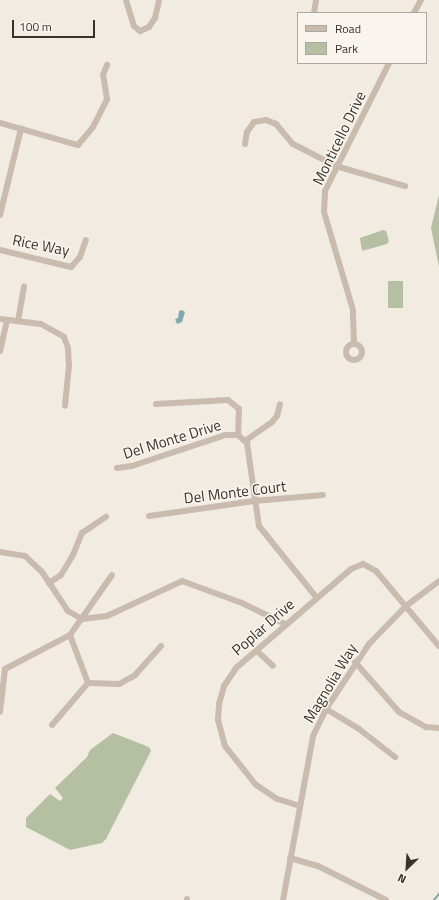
<!DOCTYPE html>
<html>
<head>
<meta charset="utf-8">
<style>
  body { margin:0 }
  #map { position:relative; width:439px; height:900px; overflow:hidden; background:#f2ebe2; font-family:"Titillium Web",sans-serif }
  div>[style] { position:absolute }
  .green>* { inset:0; background:#b5c0a3; transform-origin:0 0 }
  .water>* { inset:0; background:#83a9ac }
  .stream>* { height:1.5px; margin:-0.75px; padding:0 0.75px; transform-origin:0.75px; border-radius:0.75px; background:#83a9ac }
  .minor>* { height:6px; margin:-3px; padding:0 3px; transform-origin:3px; border-radius:3px; background:#c9bcaf }
  .minor>.ring { margin:-3px; padding:0; box-sizing:content-box; background:none; border:6px solid #c9bcaf; border-radius:50% }
  span { translate:-50% -50%; white-space:nowrap; text-align:center; line-height:1.15; -webkit-text-stroke:3px #f9f5ee; paint-order:stroke }
  .street-label { font-size:15px; color:#39312c }
  .legend { position:absolute; left:297px; top:12px; width:130px; height:52px; box-sizing:border-box; background:#f9f5ee; border:1px solid #aca7a0; margin:0; padding:5px 7px; list-style:none; font-size:12px; color:#39312c }
  .legend li { display:flex; align-items:center; gap:8px; height:20px }
  .legend b { width:20px; border:1px solid #aca7a0 }
  .north { position:absolute; left:387px; top:848px; width:40px; height:40px; -webkit-text-stroke:3px #f9f5ee; paint-order:stroke; rotate:205deg; font-size:11px; font-weight:700; line-height:16px; text-align:center; color:#39312c }
  .north::after { content:''; display:block; margin:auto; width:14px; height:18px; background:#39312c; clip-path:polygon(50% 0,100% 100%,50% 72%,0 100%) }
  .scale { position:absolute; left:12px; top:20px; width:83px; height:18px; box-sizing:border-box; border:2px solid #39312c; border-top:0; padding-left:5px; font-size:12px; line-height:14px; white-space:nowrap; color:#39312c; -webkit-text-stroke:3px #f9f5ee; paint-order:stroke }
</style>
</head>
<body>
<div id="map">
  <div class="green">
    <i style="clip-path:polygon(439px 195px,439px 267px,431px 228px)"></i>
    <i style="clip-path:polygon(383px 230px,386px 231px,389px 241px,387px 244px,362px 251px,360px 238px)"></i>
    <i style="left:388px;top:281px;width:15px;height:27px"></i>
    <i style="clip-path:polygon(113px 733px,149px 747px,151px 751px,106px 839px,102px 843px,70px 850px,26px 827px,26px 818px,50px 794px,60px 801px,63px 798px,55px 788px,87px 757px,90px 750px)"></i>
  </div>
  <div class="water">
    <i style="clip-path:polygon(182px 310px,185px 312px,182px 322px,177px 324px,175px 319px,178px 318px,179px 311px)"></i>
  </div>
  <div class="stream">
    <i style="left:434px;top:900px;width:8px;rotate:-50deg"></i>
  </div>
  <div class="minor">
    <i style="left:126px;top:0;width:27px;rotate:73deg"></i>
    <i style="left:134px;top:26px;width:8px;rotate:40deg"></i>
    <i style="left:140px;top:31px;width:10px;rotate:-24deg"></i>
    <i style="left:149px;top:27px;width:11px;rotate:-56deg"></i>
    <i style="left:155px;top:18px;width:18px;rotate:-77deg"></i>
    <i style="left:314px;top:13px;width:13px;rotate:-81deg"></i>
    <i style="left:414px;top:13px;width:15px;rotate:-62deg"></i>
    <i style="left:0;top:123px;width:81px;rotate:15.8deg"></i>
    <i style="left:78px;top:145px;width:23px;rotate:-50deg"></i>
    <i style="left:93px;top:127px;width:31px;rotate:-63deg"></i>
    <i style="left:107px;top:99px;width:24px;rotate:-99deg"></i>
    <i style="left:103px;top:75px;width:11px;rotate:-68deg"></i>
    <i style="left:245px;top:144px;width:12px;rotate:-81deg"></i>
    <i style="left:247px;top:132px;width:12px;rotate:-55deg"></i>
    <i style="left:254px;top:122px;width:12px;rotate:-9deg"></i>
    <i style="left:266px;top:120px;width:11px;rotate:22deg"></i>
    <i style="left:276px;top:124px;width:26px;rotate:50deg"></i>
    <i style="left:293px;top:144px;width:48px;rotate:27.1deg"></i>
    <i style="left:336px;top:166px;width:72px;rotate:16.2deg"></i>
    <i style="left:0;top:215px;width:89px;rotate:-76.3deg"></i>
    <i style="left:0;top:250px;width:73px;rotate:13.5deg"></i>
    <i style="left:71px;top:267px;width:13px;rotate:-48deg"></i>
    <i style="left:80px;top:257px;width:18px;rotate:-71deg"></i>
    <i style="left:0;top:319px;width:41px;rotate:7deg"></i>
    <i style="left:41px;top:324px;width:26px;rotate:29deg"></i>
    <i style="left:64px;top:337px;width:12px;rotate:70deg"></i>
    <i style="left:68px;top:348px;width:17px;rotate:87deg"></i>
    <i style="left:69px;top:365px;width:41px;rotate:95.6deg"></i>
    <i style="left:18px;top:321px;width:35px;rotate:-80deg"></i>
    <i style="left:354px;top:343px;width:33px;rotate:-92deg"></i>
    <i style="left:353px;top:310px;width:102px;rotate:-106.5deg"></i>
    <i style="left:324px;top:212px;width:21px;rotate:-87deg"></i>
    <i style="left:325px;top:191px;width:143px;rotate:-63.4deg"></i>
    <i class="ring" style="left:346px;top:344px;width:10px;height:10px"></i>
    <i style="left:0;top:351px;width:31px;rotate:-77deg"></i>
    <i style="left:156px;top:404px;width:72px;rotate:-3.2deg"></i>
    <i style="left:228px;top:400px;width:14px;rotate:39deg"></i>
    <i style="left:239px;top:409px;width:26px;rotate:92deg"></i>
    <i style="left:245px;top:441px;width:33px;rotate:-35deg"></i>
    <i style="left:272px;top:422px;width:8px;rotate:-50deg"></i>
    <i style="left:277px;top:416px;width:12px;rotate:-76deg"></i>
    <i style="left:117px;top:468px;width:15px;rotate:-8deg"></i>
    <i style="left:132px;top:466px;width:98px;rotate:-18.4deg"></i>
    <i style="left:225px;top:435px;width:13px"></i>
    <i style="left:238px;top:435px;width:12px;rotate:42deg"></i>
    <i style="left:247px;top:443px;width:84px;rotate:81.8deg"></i>
    <i style="left:259px;top:526px;width:91px;rotate:51.2deg"></i>
    <i style="left:149px;top:516px;width:106px;rotate:-8.1deg"></i>
    <i style="left:254px;top:501px;width:69px;rotate:-5deg"></i>
    <i style="left:0;top:552px;width:25px;rotate:9deg"></i>
    <i style="left:25px;top:556px;width:23px;rotate:43deg"></i>
    <i style="left:42px;top:572px;width:47px;rotate:56.3deg"></i>
    <i style="left:68px;top:611px;width:16px;rotate:30deg"></i>
    <i style="left:82px;top:619px;width:25px;rotate:-7deg"></i>
    <i style="left:107px;top:616px;width:83px;rotate:-25deg"></i>
    <i style="left:182px;top:581px;width:64px;rotate:20.1deg"></i>
    <i style="left:242px;top:603px;width:48px;rotate:26deg"></i>
    <i style="left:49px;top:583px;width:14px;rotate:-34deg"></i>
    <i style="left:61px;top:575px;width:23px;rotate:-59deg"></i>
    <i style="left:73px;top:555px;width:24px;rotate:-68deg"></i>
    <i style="left:82px;top:533px;width:29px;rotate:-34deg"></i>
    <i style="left:70px;top:635px;width:51px;rotate:69.4deg"></i>
    <i style="left:256px;top:650px;width:23px;rotate:43deg"></i>
    <i style="left:355px;top:662px;width:67px;rotate:48.7deg"></i>
    <i style="left:399px;top:712px;width:31px;rotate:29deg"></i>
    <i style="left:426px;top:727px;width:13px;rotate:4deg"></i>
    <i style="left:88px;top:683px;width:31px;rotate:2deg"></i>
    <i style="left:119px;top:684px;width:18px;rotate:-29deg"></i>
    <i style="left:135px;top:675px;width:39px;rotate:-48deg"></i>
    <i style="left:326px;top:709px;width:39px;rotate:31deg"></i>
    <i style="left:359px;top:729px;width:46px;rotate:37.9deg"></i>
    <i style="left:0;top:712px;width:43px;rotate:-83.4deg"></i>
    <i style="left:5px;top:669px;width:73px;rotate:-27.6deg"></i>
    <i style="left:70px;top:635px;width:73px;rotate:-55deg"></i>
    <i style="left:52px;top:725px;width:55px;rotate:-49.4deg"></i>
    <i style="left:300px;top:806px;width:24px;rotate:-163deg"></i>
    <i style="left:277px;top:799px;width:25px;rotate:-146deg"></i>
    <i style="left:256px;top:785px;width:50px;rotate:-128.5deg"></i>
    <i style="left:225px;top:746px;width:27px;rotate:-105deg"></i>
    <i style="left:218px;top:720px;width:16px;rotate:-86deg"></i>
    <i style="left:219px;top:704px;width:19px;rotate:-74deg"></i>
    <i style="left:224px;top:686px;width:22px;rotate:-56deg"></i>
    <i style="left:236px;top:668px;width:152px;rotate:-40.7deg"></i>
    <i style="left:351px;top:569px;width:13px;rotate:-23deg"></i>
    <i style="left:363px;top:564px;width:15px;rotate:28deg"></i>
    <i style="left:376px;top:571px;width:98px;rotate:50deg"></i>
    <i style="left:290px;top:858px;width:29px;rotate:16deg"></i>
    <i style="left:318px;top:866px;width:76px;rotate:26.6deg"></i>
    <i style="left:187px;top:900px;width:1px;rotate:-90deg"></i>
    <i style="left:283px;top:900px;width:167px;rotate:-79.6deg"></i>
    <i style="left:313px;top:736px;width:30px;rotate:-64deg"></i>
    <i style="left:326px;top:709px;width:78px;rotate:-56.5deg"></i>
    <i style="left:369px;top:644px;width:53px;rotate:-45.8deg"></i>
    <i style="left:406px;top:606px;width:41px;rotate:-37.1deg"></i>
  </div>
  <div class="street-label">
    <span style="left:339px;top:138px;rotate:-64deg">Monticello Drive</span>
    <span style="left:41px;top:245px;rotate:11deg">Rice Way</span>
    <span style="left:172px;top:439px;rotate:-17deg">Del Monte Drive</span>
    <span style="left:235px;top:492px;rotate:-7deg">Del Monte Court</span>
    <span style="left:263px;top:627px;rotate:-41deg">Poplar Drive</span>
    <span style="left:330px;top:683px;rotate:-59deg">Magnolia Way</span>
  </div>
  <ul class="legend">
  <li><b style="height:5px;background:#c9bcaf"></b>Road</li>
  <li><b style="height:11px;background:#b5c0a3"></b>Park</li>
  </ul>
  <div class="north">N</div>
  <div class="scale">100 m</div>
</div>
</body>
</html>
